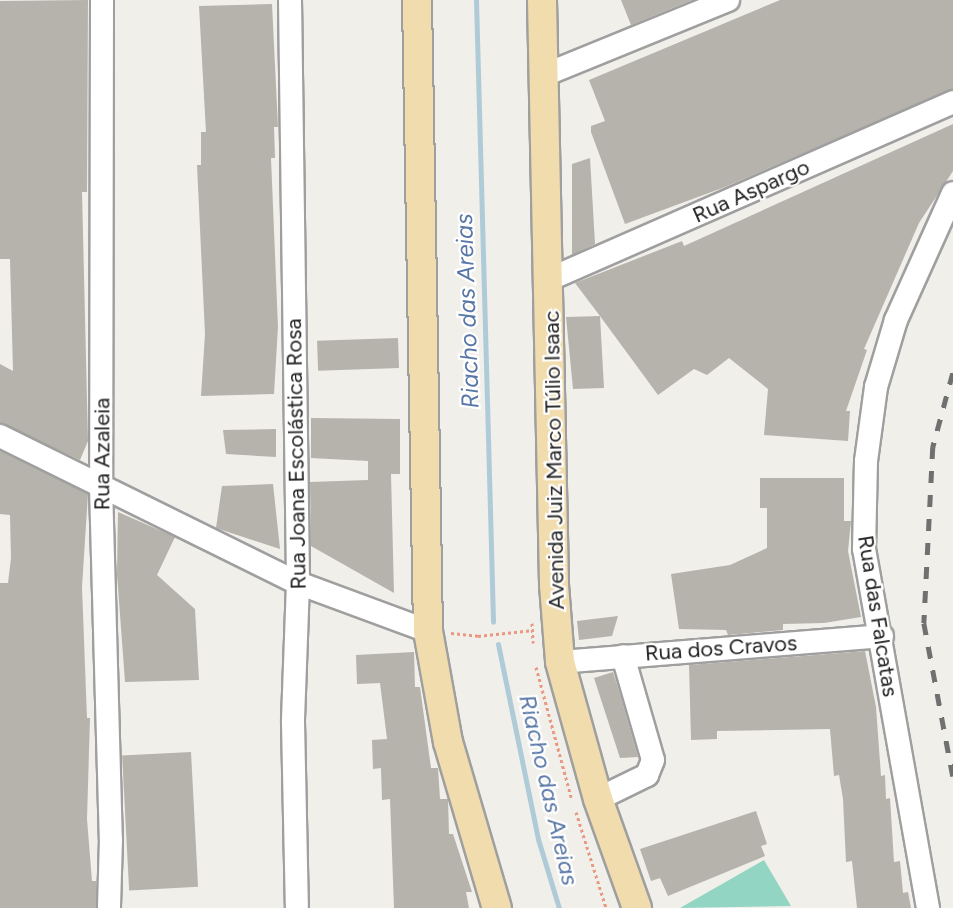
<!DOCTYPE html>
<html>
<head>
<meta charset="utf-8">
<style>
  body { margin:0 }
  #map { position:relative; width:953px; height:908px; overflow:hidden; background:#f1efea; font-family:Figtree,sans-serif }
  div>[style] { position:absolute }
  .pitch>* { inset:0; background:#92d5c3 }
  .stream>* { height:5px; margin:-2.5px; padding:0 2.5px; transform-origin:2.5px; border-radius:2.5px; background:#b0cbd8 }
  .building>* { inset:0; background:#b6b2ac; transform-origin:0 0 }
  .path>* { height:3px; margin-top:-1.5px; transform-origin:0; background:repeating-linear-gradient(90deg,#e99882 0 3px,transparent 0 6px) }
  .roads { filter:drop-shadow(2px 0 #9f9f9f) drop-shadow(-2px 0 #9f9f9f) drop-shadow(0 2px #9f9f9f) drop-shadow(0 -2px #9f9f9f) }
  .minor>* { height:22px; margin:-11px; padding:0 11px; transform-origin:11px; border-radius:11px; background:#fff }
  .major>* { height:28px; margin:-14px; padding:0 14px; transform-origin:14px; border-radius:14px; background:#f1dcae }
  .rail>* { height:4.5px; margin-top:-2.25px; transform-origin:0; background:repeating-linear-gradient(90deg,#707070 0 12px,transparent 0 24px) }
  span { translate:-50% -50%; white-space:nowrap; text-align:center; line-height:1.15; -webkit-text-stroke:4.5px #fff; paint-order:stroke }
  .street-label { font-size:22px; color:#222 }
  .water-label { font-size:24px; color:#5977a6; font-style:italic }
</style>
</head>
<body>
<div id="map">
  <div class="pitch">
    <i style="clip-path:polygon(764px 860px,791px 906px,680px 908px)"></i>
  </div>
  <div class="stream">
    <i style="left:476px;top:0;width:622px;rotate:88.43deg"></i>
    <i style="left:498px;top:644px;width:199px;rotate:78.4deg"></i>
    <i style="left:538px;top:839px;width:72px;rotate:73.1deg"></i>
  </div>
  <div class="building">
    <i style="clip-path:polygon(88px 0,87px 192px,82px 192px,88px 441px,80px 460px,0 423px,0 364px,13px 371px,10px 259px,0 259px,0 1px)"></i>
    <i style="clip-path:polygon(621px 0,692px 0,631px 25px)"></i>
    <i style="clip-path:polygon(780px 0,953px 0,953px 89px,725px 187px,625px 224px,591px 132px,591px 126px,605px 121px,589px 80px)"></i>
    <i style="clip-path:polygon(272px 4px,278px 127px,274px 127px,275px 158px,271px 158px,278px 327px,274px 394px,201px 396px,205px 334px,197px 165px,201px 165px,201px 132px,206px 132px,199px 6px)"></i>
    <i style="clip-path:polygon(953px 124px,953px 171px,919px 223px,864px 349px,867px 350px,846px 411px,850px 411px,848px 441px,764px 435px,768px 389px,729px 358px,707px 375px,694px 369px,658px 395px,600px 316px,604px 388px,573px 389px,566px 317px,600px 316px,575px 283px,682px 241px,684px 246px)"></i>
    <i style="clip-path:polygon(590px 158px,595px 244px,572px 255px,572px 164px)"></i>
    <i style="left:398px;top:338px;width:30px;height:81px;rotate:88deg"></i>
    <i style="clip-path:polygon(311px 418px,400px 419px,400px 474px,391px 474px,394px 593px,311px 546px,310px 482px,368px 480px,368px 461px,311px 458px)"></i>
    <i style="clip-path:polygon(276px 429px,276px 457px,226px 454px,223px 430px)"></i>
    <i style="clip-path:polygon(0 451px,88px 494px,82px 587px,87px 718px,90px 718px,87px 819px,92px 881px,96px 881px,96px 908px,0 908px,0 583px,8px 583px,11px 558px,10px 515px,0 514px)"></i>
    <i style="clip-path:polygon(760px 478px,844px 478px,844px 521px,851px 521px,848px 551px,861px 617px,824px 623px,783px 624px,783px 630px,728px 635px,726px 630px,679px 629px,671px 574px,730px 565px,767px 548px,767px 508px,760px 508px)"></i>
    <i style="clip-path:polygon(273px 484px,280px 549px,216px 528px,222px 486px)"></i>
    <i style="clip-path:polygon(118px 512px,175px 537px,157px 575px,195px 609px,199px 680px,125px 682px,117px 574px)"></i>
    <i style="clip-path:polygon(618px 616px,612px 636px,579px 640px,577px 621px)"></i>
    <i style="clip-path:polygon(865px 651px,876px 707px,881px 776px,885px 775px,886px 799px,890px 798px,894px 862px,900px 861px,903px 893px,908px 892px,911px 908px,857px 908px,852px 861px,846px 862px,843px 799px,839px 775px,834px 776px,830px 729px,717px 731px,717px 739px,691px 740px,689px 665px)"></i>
    <i style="clip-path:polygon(414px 652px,415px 687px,420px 687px,431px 768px,438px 768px,440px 799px,448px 799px,449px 834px,453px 834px,472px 892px,466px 892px,469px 908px,394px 908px,390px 799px,382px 800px,381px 768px,373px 769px,372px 740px,387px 739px,380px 683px,357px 684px,356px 655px)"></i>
    <i style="clip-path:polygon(613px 672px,620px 694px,638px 757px,620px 758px,594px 678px)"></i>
    <i style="left:191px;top:752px;width:135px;height:69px;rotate:87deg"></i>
    <i style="clip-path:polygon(756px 811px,767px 844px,761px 846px,765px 856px,668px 896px,660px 878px,651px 881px,640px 849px)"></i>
  </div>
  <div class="path">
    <i style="left:532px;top:623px;width:20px;rotate:87deg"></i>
    <i style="left:451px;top:633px;width:27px;rotate:6deg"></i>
    <i style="left:478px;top:636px;width:56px;rotate:-6.1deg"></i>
    <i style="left:536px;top:667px;width:135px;rotate:74.9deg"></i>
    <i style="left:576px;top:812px;width:101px;rotate:72.6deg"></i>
  </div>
  <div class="roads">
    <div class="minor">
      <i style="left:102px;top:0;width:487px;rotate:90.1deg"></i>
      <i style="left:101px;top:487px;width:352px;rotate:88.4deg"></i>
      <i style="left:111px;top:839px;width:69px;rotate:91.7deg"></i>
      <i style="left:290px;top:0;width:583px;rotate:89.21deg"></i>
      <i style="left:298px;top:583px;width:139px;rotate:92.1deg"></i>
      <i style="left:293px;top:722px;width:186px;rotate:88.8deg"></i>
      <i style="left:542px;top:76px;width:201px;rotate:-22.2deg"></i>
      <i style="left:550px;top:279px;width:440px;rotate:-23.7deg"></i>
      <i style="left:0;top:436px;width:332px;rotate:26.3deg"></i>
      <i style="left:298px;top:583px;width:139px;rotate:20.3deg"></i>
      <i style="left:560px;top:662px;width:323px;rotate:-4.6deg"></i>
      <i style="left:598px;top:799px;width:55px;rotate:-26.1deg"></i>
      <i style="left:647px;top:775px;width:16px;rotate:-68deg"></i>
      <i style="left:653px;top:760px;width:108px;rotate:-106.1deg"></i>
      <i style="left:928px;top:908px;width:365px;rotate:-100.1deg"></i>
      <i style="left:864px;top:549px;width:88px;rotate:-88.7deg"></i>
      <i style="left:866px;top:461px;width:75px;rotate:-82.3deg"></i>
      <i style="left:876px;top:387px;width:70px;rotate:-73.4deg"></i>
      <i style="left:896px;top:320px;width:139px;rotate:-65.8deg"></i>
    </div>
    <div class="major">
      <i style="left:417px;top:0;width:631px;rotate:89deg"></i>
      <i style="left:428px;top:631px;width:113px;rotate:79.8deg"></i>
      <i style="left:448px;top:742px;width:173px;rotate:73.6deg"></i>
      <i style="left:542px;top:0;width:585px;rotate:88.82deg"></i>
      <i style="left:554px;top:585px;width:77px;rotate:85.5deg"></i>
      <i style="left:560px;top:662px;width:142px;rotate:74.5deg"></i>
      <i style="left:598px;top:799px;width:116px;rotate:70.3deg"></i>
    </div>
  </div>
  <div class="rail">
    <i style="left:953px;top:373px;width:77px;rotate:105.1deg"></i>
    <i style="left:933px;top:447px;width:176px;rotate:92.9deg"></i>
    <i style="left:924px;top:623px;width:156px;rotate:79.3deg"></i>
  </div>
  <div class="street-label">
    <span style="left:751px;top:191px;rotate:-24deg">Rua Aspargo</span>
    <span style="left:102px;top:454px;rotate:-90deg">Rua Azaleia</span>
    <span style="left:296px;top:454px;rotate:-91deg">Rua Joana Escolástica Rosa</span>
    <span style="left:554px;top:460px;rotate:-91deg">Avenida Juiz Marco Túlio Isaac</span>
    <span style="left:878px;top:616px;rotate:81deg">Rua das Falcatas</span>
    <span style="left:721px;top:648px;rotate:-4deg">Rua dos Cravos</span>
  </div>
  <div class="water-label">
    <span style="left:467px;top:311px;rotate:-92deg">Riacho das Areias</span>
    <span style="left:549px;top:790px;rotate:77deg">Riacho das Areias</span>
  </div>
</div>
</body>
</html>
